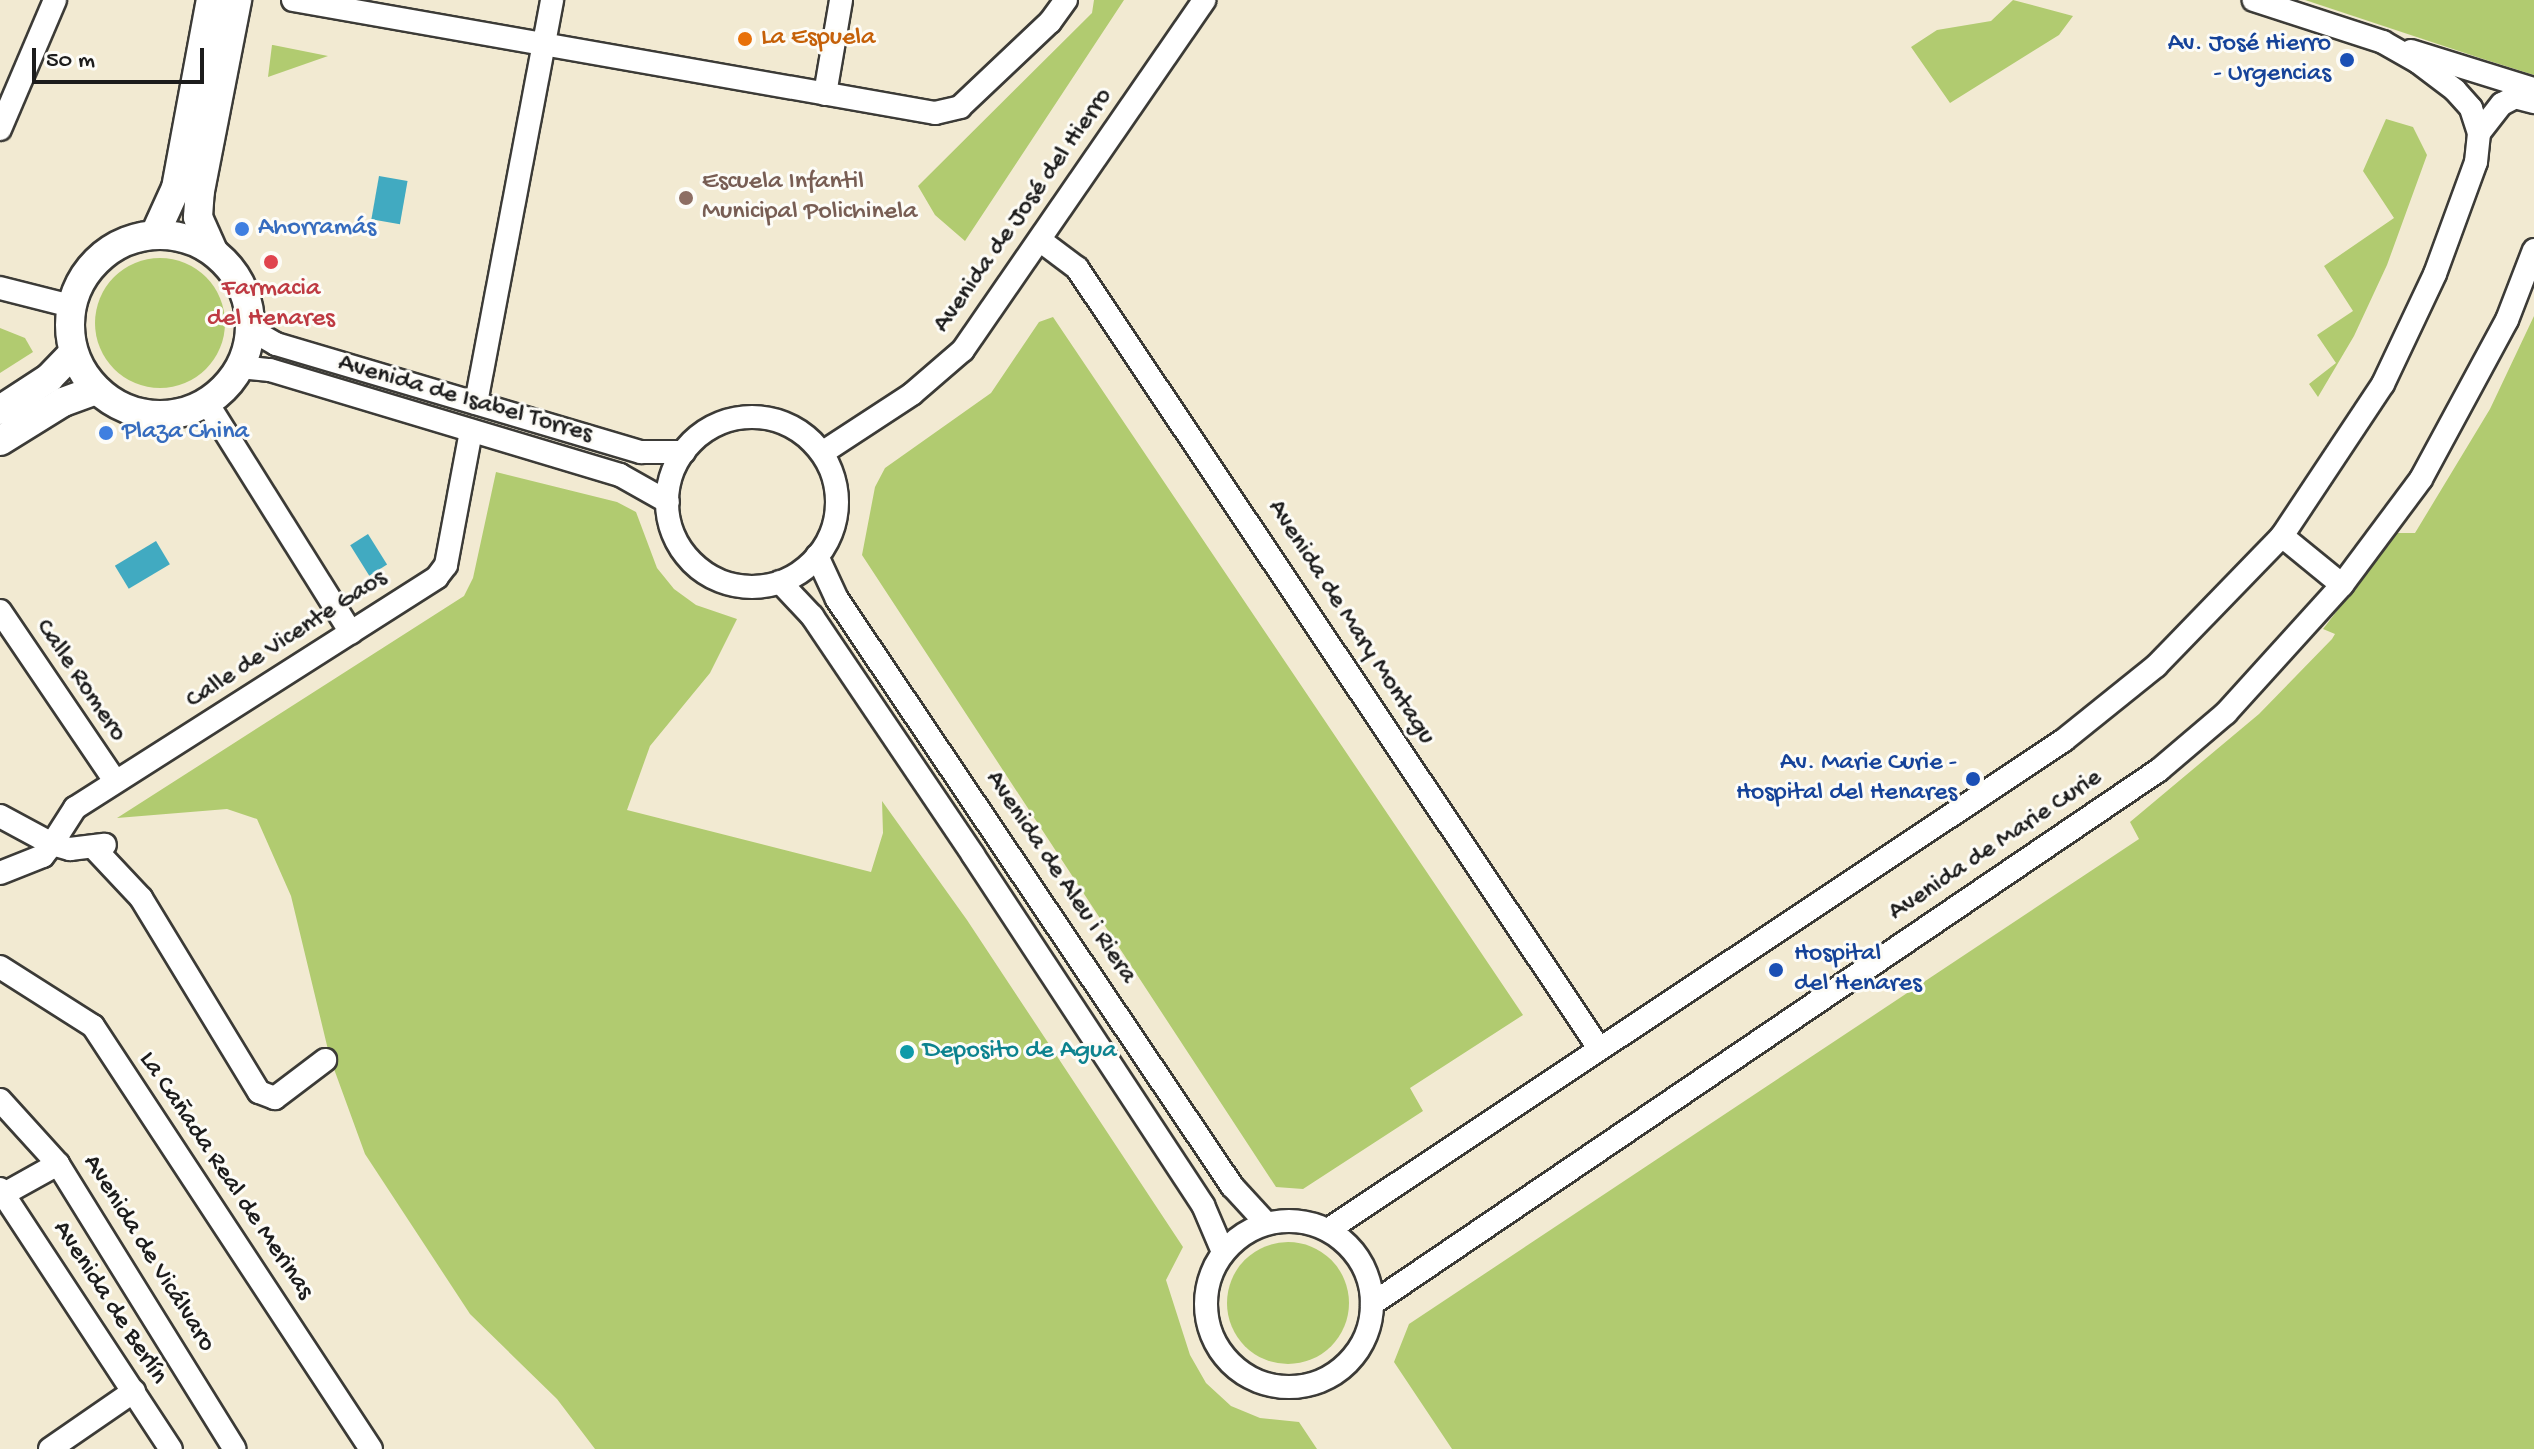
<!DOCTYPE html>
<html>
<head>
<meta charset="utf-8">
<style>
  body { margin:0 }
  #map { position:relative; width:2534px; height:1449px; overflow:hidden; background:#f2ead2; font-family:"Gochi Hand",sans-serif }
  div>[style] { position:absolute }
  .green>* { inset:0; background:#b1cb70 }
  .round { border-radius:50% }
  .water>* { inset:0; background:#41aac1; transform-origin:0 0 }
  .roads { filter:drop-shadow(2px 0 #3c3b37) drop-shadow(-2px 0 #3c3b37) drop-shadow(0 2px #3c3b37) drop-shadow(0 -2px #3c3b37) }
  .minor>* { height:22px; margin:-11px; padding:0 11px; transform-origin:11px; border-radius:11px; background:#fff }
  .minor>.ring { margin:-11px; padding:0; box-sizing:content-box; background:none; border:22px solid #fff; border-radius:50% }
  .tertiary>* { height:28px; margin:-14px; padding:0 14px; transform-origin:14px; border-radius:14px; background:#fff }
  .tertiary>.ring { margin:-14px; padding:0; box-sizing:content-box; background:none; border:28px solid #fff; border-radius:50% }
  .dots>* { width:22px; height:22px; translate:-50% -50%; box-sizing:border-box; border:4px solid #fdfcf7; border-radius:50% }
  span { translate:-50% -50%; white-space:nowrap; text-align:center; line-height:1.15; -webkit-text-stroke:6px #fdfcf7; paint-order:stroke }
  .food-label { font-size:26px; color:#c56008 }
  .left { translate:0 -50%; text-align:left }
  .transit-label { font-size:26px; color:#164399 }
  .right { translate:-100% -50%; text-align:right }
  .education-label { font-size:26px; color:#785e54 }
  .street-label { font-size:26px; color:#1c1c1c }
  .shop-label { font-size:26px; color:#366cbe }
  .health-label { font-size:26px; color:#be3a42 }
  .culture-label { font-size:26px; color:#0d838f }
  .scale { position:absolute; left:32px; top:48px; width:172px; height:36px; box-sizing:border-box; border:4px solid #1c1c1c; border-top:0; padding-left:10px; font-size:24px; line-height:28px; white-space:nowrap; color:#1c1c1c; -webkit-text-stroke:6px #fdfcf7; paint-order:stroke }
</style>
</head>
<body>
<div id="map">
  <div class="green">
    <i style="clip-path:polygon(1094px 0,1124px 0,965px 241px,935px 215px,918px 186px,1092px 13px)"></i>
    <i style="clip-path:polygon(2013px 0,2073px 16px,2059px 35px,1950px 103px,1911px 47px,1937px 30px,1991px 21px)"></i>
    <i style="clip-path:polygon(2305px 0,2534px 0,2534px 75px,2480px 58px)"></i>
    <i style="clip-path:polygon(272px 45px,273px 45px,328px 56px,268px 77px)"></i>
    <i style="clip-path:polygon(2386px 119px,2413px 127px,2427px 155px,2387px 265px,2354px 336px,2318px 397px,2309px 384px,2336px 363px,2317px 335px,2353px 311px,2324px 266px,2394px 218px,2363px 171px)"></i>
    <i class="round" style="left:95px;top:258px;width:130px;height:130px"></i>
    <i style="clip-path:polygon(2534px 316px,2534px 1449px,1452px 1449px,1394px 1362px,1409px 1324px,2139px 839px,2130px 822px,2259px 714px,2332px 639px,2335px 634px,2323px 629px,2397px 533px,2415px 533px,2490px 409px)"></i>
    <i style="clip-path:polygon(1053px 317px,1523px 1015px,1410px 1088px,1423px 1111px,1303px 1189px,1276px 1187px,862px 555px,875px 487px,885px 468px,991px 393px,1039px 322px)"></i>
    <i style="clip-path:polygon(0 328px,25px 338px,33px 352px,0 373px)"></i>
    <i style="clip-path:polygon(496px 472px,617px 502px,636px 512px,657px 568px,674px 589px,696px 605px,737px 619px,710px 673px,650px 746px,627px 810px,871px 872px,883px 833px,882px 801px,967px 920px,1183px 1247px,1166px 1280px,1190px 1355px,1206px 1383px,1231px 1406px,1260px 1418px,1299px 1422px,1317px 1449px,595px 1449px,557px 1399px,470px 1314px,365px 1154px,330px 1058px,291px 896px,257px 819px,227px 809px,117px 818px,464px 596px,473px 578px)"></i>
    <i class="round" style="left:1227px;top:1242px;width:122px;height:122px"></i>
  </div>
  <div class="water">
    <i style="left:379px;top:176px;width:29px;height:44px;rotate:10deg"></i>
    <i style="left:368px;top:534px;width:36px;height:21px;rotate:58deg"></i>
    <i style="left:156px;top:541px;width:27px;height:48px;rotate:59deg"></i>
  </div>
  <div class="roads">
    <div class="minor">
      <i style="left:293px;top:0;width:652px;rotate:9.98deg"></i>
      <i style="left:935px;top:113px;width:26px;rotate:-13deg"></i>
      <i style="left:960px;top:107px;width:124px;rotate:-43.4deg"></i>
      <i style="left:1050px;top:22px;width:27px;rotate:-54deg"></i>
      <i style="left:2411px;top:51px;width:129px;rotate:17.2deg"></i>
      <i style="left:825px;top:94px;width:95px;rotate:-80.3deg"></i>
      <i style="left:0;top:129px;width:140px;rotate:-66.9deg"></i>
      <i style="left:2479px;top:133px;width:37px;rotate:-52deg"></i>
      <i style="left:2502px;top:104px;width:15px;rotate:-28deg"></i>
      <i style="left:2515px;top:97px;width:20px;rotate:15deg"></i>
      <i style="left:1041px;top:241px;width:45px;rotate:36.9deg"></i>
      <i style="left:1077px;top:268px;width:939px;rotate:56.21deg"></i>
      <i style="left:0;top:288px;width:73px;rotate:14.2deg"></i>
      <i style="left:250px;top:329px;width:30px;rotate:30deg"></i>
      <i style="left:276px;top:344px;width:381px;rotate:16.5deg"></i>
      <i style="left:641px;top:452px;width:43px"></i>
      <i style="left:240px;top:367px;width:30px;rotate:6deg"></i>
      <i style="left:270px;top:370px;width:365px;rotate:16.7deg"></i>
      <i style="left:620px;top:475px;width:55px;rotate:29.4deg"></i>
      <i style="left:207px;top:403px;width:271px;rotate:57.9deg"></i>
      <i style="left:476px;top:403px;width:410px;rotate:-79.3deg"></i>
      <i class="ring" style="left:667px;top:417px;width:148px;height:148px"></i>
      <i style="left:822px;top:453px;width:108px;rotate:-33.2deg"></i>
      <i style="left:912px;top:394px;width:67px;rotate:-40.8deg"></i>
      <i style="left:963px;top:350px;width:425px;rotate:-55.4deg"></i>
      <i style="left:2282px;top:536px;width:77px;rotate:39.2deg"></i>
      <i style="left:817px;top:556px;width:47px;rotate:65.1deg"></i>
      <i style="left:837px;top:599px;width:708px;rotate:56.06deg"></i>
      <i style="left:1232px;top:1186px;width:50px;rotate:47.4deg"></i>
      <i style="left:780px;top:582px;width:47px;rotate:46.7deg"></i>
      <i style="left:812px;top:616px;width:288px;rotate:56deg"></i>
      <i style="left:973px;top:855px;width:419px;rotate:56.7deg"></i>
      <i style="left:1203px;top:1205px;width:51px;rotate:66.9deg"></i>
      <i style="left:0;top:611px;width:205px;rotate:55.9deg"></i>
      <i style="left:0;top:816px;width:59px;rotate:28.3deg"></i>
      <i style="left:52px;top:844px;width:43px;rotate:-57.4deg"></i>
      <i style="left:75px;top:808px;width:429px;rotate:-32.5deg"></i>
      <i style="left:437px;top:577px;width:15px;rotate:-53deg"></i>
      <i style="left:446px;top:565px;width:136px;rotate:-79.4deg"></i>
      <i style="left:94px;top:848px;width:69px;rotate:46.8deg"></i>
      <i style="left:141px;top:898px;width:227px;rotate:58.7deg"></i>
      <i style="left:259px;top:1092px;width:17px;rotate:21deg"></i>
      <i style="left:275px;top:1098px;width:63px;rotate:-37.2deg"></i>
      <i style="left:0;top:873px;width:46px;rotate:-21.6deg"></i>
      <i style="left:43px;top:856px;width:15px;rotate:-53deg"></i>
      <i style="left:52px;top:844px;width:19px;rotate:16deg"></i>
      <i style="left:70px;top:849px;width:35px;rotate:-7deg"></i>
      <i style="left:0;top:967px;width:110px;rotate:32.4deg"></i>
      <i style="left:93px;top:1026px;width:506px;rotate:56.69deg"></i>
      <i style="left:0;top:1100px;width:86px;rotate:47.8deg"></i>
      <i style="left:58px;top:1164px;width:335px;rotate:58.2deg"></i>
      <i style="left:0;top:1189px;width:311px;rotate:56.7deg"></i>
      <i style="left:4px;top:1194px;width:62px;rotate:-29.1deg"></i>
      <i class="ring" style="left:1206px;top:1221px;width:144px;height:144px"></i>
      <i style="left:1328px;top:1230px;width:884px;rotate:-33.65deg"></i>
      <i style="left:2064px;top:740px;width:118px;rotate:-38.8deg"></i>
      <i style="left:2156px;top:666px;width:181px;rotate:-45.9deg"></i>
      <i style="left:2282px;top:536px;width:182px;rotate:-56.4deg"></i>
      <i style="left:2383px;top:384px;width:122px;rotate:-64.7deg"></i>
      <i style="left:2435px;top:274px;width:119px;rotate:-69.9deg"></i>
      <i style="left:2476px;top:162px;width:29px;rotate:-84deg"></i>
      <i style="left:2479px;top:133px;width:26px;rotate:-108deg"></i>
      <i style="left:2471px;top:108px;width:24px;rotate:-132deg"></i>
      <i style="left:2455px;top:90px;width:46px;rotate:-142.9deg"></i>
      <i style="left:2418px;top:62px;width:40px;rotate:-150.3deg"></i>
      <i style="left:2383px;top:42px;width:136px;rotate:-162deg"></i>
      <i style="left:1372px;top:1304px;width:951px;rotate:-34.16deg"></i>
      <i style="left:2159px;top:770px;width:88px;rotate:-40.4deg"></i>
      <i style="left:2226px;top:713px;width:173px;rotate:-47.8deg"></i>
      <i style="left:2342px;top:585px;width:132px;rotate:-53.3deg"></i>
      <i style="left:2421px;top:479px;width:181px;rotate:-61.6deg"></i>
      <i style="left:2507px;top:320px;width:75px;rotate:-68.9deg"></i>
      <i style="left:50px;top:1449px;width:102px;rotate:-34.6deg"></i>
    </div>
    <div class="tertiary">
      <i style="left:155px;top:234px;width:51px;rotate:-65.5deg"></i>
      <i style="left:176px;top:188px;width:191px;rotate:-79.5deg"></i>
      <i class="ring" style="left:70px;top:235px;width:152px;height:152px"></i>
      <i style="left:213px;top:251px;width:37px;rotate:-114deg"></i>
      <i style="left:198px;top:217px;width:26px;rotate:-86deg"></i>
      <i style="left:200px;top:191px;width:195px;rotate:-79deg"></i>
      <i style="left:0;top:410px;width:59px;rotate:-33.1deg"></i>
      <i style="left:49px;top:378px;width:35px;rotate:-46deg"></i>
      <i style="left:0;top:441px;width:74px;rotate:-31.8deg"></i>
      <i style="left:63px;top:402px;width:35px;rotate:-20deg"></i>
    </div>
  </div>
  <div class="dots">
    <i style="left:745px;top:39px;background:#e8710a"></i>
    <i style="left:2347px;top:60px;background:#1a4fb4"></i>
    <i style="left:686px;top:198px;background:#8d6e63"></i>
    <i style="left:242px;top:229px;background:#3f7fe0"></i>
    <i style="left:271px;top:262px;background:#e0444e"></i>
    <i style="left:106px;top:433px;background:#3f7fe0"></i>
    <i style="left:1973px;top:779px;background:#1a4fb4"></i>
    <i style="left:1776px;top:970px;background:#1a4fb4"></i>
    <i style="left:907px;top:1052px;background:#0f9aa8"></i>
  </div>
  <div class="food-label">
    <span class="left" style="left:761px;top:39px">La Espuela</span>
  </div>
  <div class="transit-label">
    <span class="right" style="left:2331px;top:60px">Av. José Hierro<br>- Urgencias</span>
    <span class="right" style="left:1957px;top:779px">Av. Marie Curie -<br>Hospital del Henares</span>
    <span class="left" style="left:1794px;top:970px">Hospital<br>del Henares</span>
  </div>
  <div class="education-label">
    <span class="left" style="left:702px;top:198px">Escuela Infantil<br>Municipal Polichinela</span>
  </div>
  <div class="street-label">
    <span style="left:1024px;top:211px;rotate:-55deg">Avenida de José del Hierro</span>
    <span style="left:465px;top:400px;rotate:16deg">Avenida de Isabel Torres</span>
    <span style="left:1350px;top:623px;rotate:57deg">Avenida de Mary Montagu</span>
    <span style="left:287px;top:640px;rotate:-33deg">Calle de Vicente Gaos</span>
    <span style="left:80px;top:681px;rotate:56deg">Calle Romero</span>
    <span style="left:1996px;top:846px;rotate:-34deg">Avenida de Marie Curie</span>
    <span style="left:1060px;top:878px;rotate:56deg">Avenida de Aleu i Riera</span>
    <span style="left:225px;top:1176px;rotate:56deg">La Cañada Real de Merinas</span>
    <span style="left:148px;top:1254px;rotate:58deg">Avenida de Vicálvaro</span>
    <span style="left:109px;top:1303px;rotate:57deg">Avenida de Berlín</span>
  </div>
  <div class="shop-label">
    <span class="left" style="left:258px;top:229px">Ahorramás</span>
    <span class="left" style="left:122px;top:433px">Plaza China</span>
  </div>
  <div class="health-label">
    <span style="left:271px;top:305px">Farmacia<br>del Henares</span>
  </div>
  <div class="culture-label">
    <span class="left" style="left:923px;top:1052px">Deposito de Agua</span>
  </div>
  <div class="scale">50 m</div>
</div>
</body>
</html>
